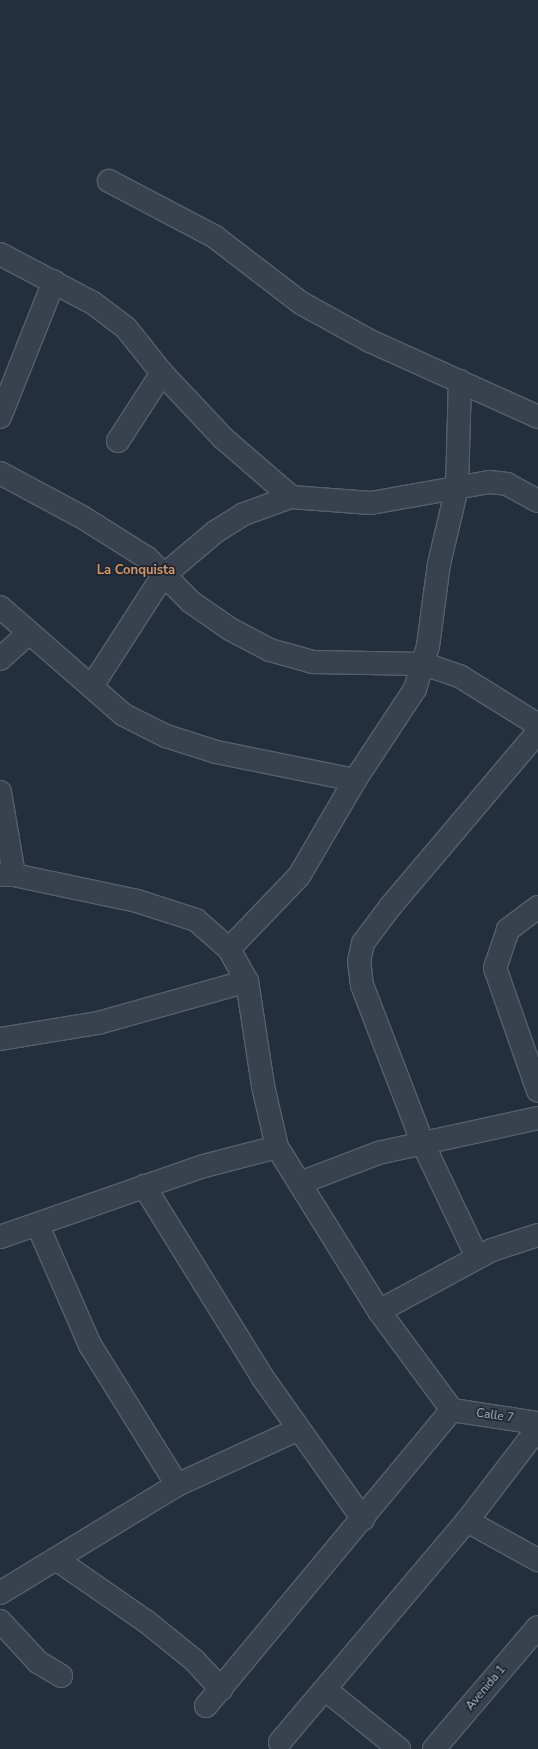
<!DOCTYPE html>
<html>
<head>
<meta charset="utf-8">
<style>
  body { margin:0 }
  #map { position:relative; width:538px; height:1749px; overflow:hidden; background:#242f3e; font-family:"Nunito Sans",sans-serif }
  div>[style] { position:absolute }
  .roads { filter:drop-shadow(1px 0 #565f6c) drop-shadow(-1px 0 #565f6c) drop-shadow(0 1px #565f6c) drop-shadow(0 -1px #565f6c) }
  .minor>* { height:22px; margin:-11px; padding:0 11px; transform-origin:11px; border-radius:11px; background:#38414e }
  .tertiary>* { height:22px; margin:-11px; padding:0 11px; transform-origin:11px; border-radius:11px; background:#38414e }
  span { translate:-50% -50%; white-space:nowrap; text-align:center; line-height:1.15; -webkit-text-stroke:3.5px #1d2633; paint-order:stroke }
  .street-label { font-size:12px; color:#b4bcc9 }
  .neighbourhood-label { font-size:13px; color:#d59563; font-weight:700 }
</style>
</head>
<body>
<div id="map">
  <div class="roads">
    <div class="minor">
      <i style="left:109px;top:181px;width:120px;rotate:27.8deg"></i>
      <i style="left:215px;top:237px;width:108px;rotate:37.5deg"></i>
      <i style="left:301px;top:303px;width:79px;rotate:28.8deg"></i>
      <i style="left:370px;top:341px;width:184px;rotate:24.3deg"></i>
      <i style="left:0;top:254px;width:105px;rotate:27.8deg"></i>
      <i style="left:93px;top:303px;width:41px;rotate:37.1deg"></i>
      <i style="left:126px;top:328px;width:58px;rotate:51.3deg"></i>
      <i style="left:162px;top:373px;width:89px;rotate:46.8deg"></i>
      <i style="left:223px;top:438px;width:90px;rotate:40.9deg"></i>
      <i style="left:291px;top:497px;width:80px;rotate:4.3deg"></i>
      <i style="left:371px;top:503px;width:120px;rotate:-10.1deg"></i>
      <i style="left:489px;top:482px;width:18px;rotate:6deg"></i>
      <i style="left:507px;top:484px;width:35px;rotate:29deg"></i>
      <i style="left:0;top:417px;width:146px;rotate:-68.3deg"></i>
      <i style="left:118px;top:441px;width:81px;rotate:-57.1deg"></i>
      <i style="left:0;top:473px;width:93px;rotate:28.2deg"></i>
      <i style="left:82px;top:517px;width:77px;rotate:32.2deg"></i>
      <i style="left:147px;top:558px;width:62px;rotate:45deg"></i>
      <i style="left:191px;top:602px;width:47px;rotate:34.7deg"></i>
      <i style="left:230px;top:629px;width:45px;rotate:27.7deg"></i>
      <i style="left:270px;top:650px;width:45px;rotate:15.6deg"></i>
      <i style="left:313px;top:662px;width:111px;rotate:1deg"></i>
      <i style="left:424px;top:664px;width:39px;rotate:19deg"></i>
      <i style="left:461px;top:677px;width:91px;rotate:31.9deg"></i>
      <i style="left:0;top:607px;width:164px;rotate:41.1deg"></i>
      <i style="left:124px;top:715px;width:47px;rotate:26.6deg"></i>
      <i style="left:166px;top:736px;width:52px;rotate:17.7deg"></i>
      <i style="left:216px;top:752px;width:142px;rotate:11.4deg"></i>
      <i style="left:0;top:659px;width:39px;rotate:-42deg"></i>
      <i style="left:92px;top:686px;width:131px;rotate:-57.2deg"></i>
      <i style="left:163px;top:576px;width:68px;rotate:-40.2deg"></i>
      <i style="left:215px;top:532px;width:34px;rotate:-32deg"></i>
      <i style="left:244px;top:514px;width:50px;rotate:-19.9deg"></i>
      <i style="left:0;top:792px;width:84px;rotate:80.4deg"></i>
      <i style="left:0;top:875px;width:14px"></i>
      <i style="left:14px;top:875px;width:126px;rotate:11.9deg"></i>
      <i style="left:137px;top:901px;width:62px;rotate:17.9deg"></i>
      <i style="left:196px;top:920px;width:44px;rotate:41.3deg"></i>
      <i style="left:229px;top:949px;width:37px;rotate:61deg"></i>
      <i style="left:538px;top:907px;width:38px;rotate:143deg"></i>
      <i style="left:508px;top:930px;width:40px;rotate:108.9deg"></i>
      <i style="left:495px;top:968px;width:130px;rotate:70.7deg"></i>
      <i style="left:229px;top:949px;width:101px;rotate:-46.2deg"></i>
      <i style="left:299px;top:876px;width:111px;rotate:-59.7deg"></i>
      <i style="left:355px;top:780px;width:109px;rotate:-56.6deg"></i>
      <i style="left:415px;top:689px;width:45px;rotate:-73.2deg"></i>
      <i style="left:428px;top:646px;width:83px;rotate:-82.4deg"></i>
      <i style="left:439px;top:564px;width:78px;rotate:-76.7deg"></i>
      <i style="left:457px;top:488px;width:107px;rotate:-88.4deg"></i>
      <i style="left:300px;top:1183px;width:84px;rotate:-21deg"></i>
      <i style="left:378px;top:1153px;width:164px;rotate:-12.3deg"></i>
      <i style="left:144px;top:1186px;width:226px;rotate:58.2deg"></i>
      <i style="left:263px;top:1378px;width:173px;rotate:54.7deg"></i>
      <i style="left:38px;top:1226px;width:130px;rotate:66.4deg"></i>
      <i style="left:90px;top:1345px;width:165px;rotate:58.1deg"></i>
      <i style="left:0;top:1237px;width:216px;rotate:-19.2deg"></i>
      <i style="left:204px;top:1166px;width:75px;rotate:-14.6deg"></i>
      <i style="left:477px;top:1257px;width:125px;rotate:-115.5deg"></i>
      <i style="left:423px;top:1144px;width:170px;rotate:-111deg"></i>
      <i style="left:362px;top:985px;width:24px;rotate:-97deg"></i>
      <i style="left:359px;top:961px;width:18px;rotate:-77deg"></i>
      <i style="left:363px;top:943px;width:45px;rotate:-53.1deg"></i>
      <i style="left:390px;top:907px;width:229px;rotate:-49.8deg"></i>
      <i style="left:379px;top:1311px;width:123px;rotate:53.6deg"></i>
      <i style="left:452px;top:1410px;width:87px;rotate:8.6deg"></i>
      <i style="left:467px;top:1521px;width:81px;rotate:28.8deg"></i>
      <i style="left:56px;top:1559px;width:111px;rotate:34.7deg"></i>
      <i style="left:147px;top:1622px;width:60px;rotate:39deg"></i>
      <i style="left:194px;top:1660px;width:40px;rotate:47deg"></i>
      <i style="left:0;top:1593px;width:207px;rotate:-31.4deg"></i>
      <i style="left:177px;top:1485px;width:134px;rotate:-24.7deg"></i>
      <i style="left:0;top:1621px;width:56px;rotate:47.2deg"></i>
      <i style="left:38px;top:1662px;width:27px;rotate:31deg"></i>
      <i style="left:326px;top:1690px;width:94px;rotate:38.9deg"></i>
      <i style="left:206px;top:1706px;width:385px;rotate:-50.3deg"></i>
      <i style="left:280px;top:1742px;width:289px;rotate:-49.8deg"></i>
      <i style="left:467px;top:1521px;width:117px;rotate:-52.6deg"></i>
      <i style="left:434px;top:1749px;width:160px;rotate:-49.6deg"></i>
    </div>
    <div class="tertiary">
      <i style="left:0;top:1039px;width:99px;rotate:-9.3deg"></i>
      <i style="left:98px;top:1023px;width:155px;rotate:-15.7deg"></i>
      <i style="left:247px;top:981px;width:106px;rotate:81.3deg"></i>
      <i style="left:263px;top:1086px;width:63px;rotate:77.1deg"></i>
      <i style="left:277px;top:1147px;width:193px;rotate:58.1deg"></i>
      <i style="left:379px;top:1311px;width:128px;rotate:-28.4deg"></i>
      <i style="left:492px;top:1250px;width:48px;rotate:-18.1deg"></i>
    </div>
  </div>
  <div class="street-label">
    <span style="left:495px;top:1416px;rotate:8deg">Calle 7</span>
    <span style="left:486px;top:1688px;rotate:-50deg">Avenida 1</span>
  </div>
  <div class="neighbourhood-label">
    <span style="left:136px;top:570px">La Conquista</span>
  </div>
</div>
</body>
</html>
